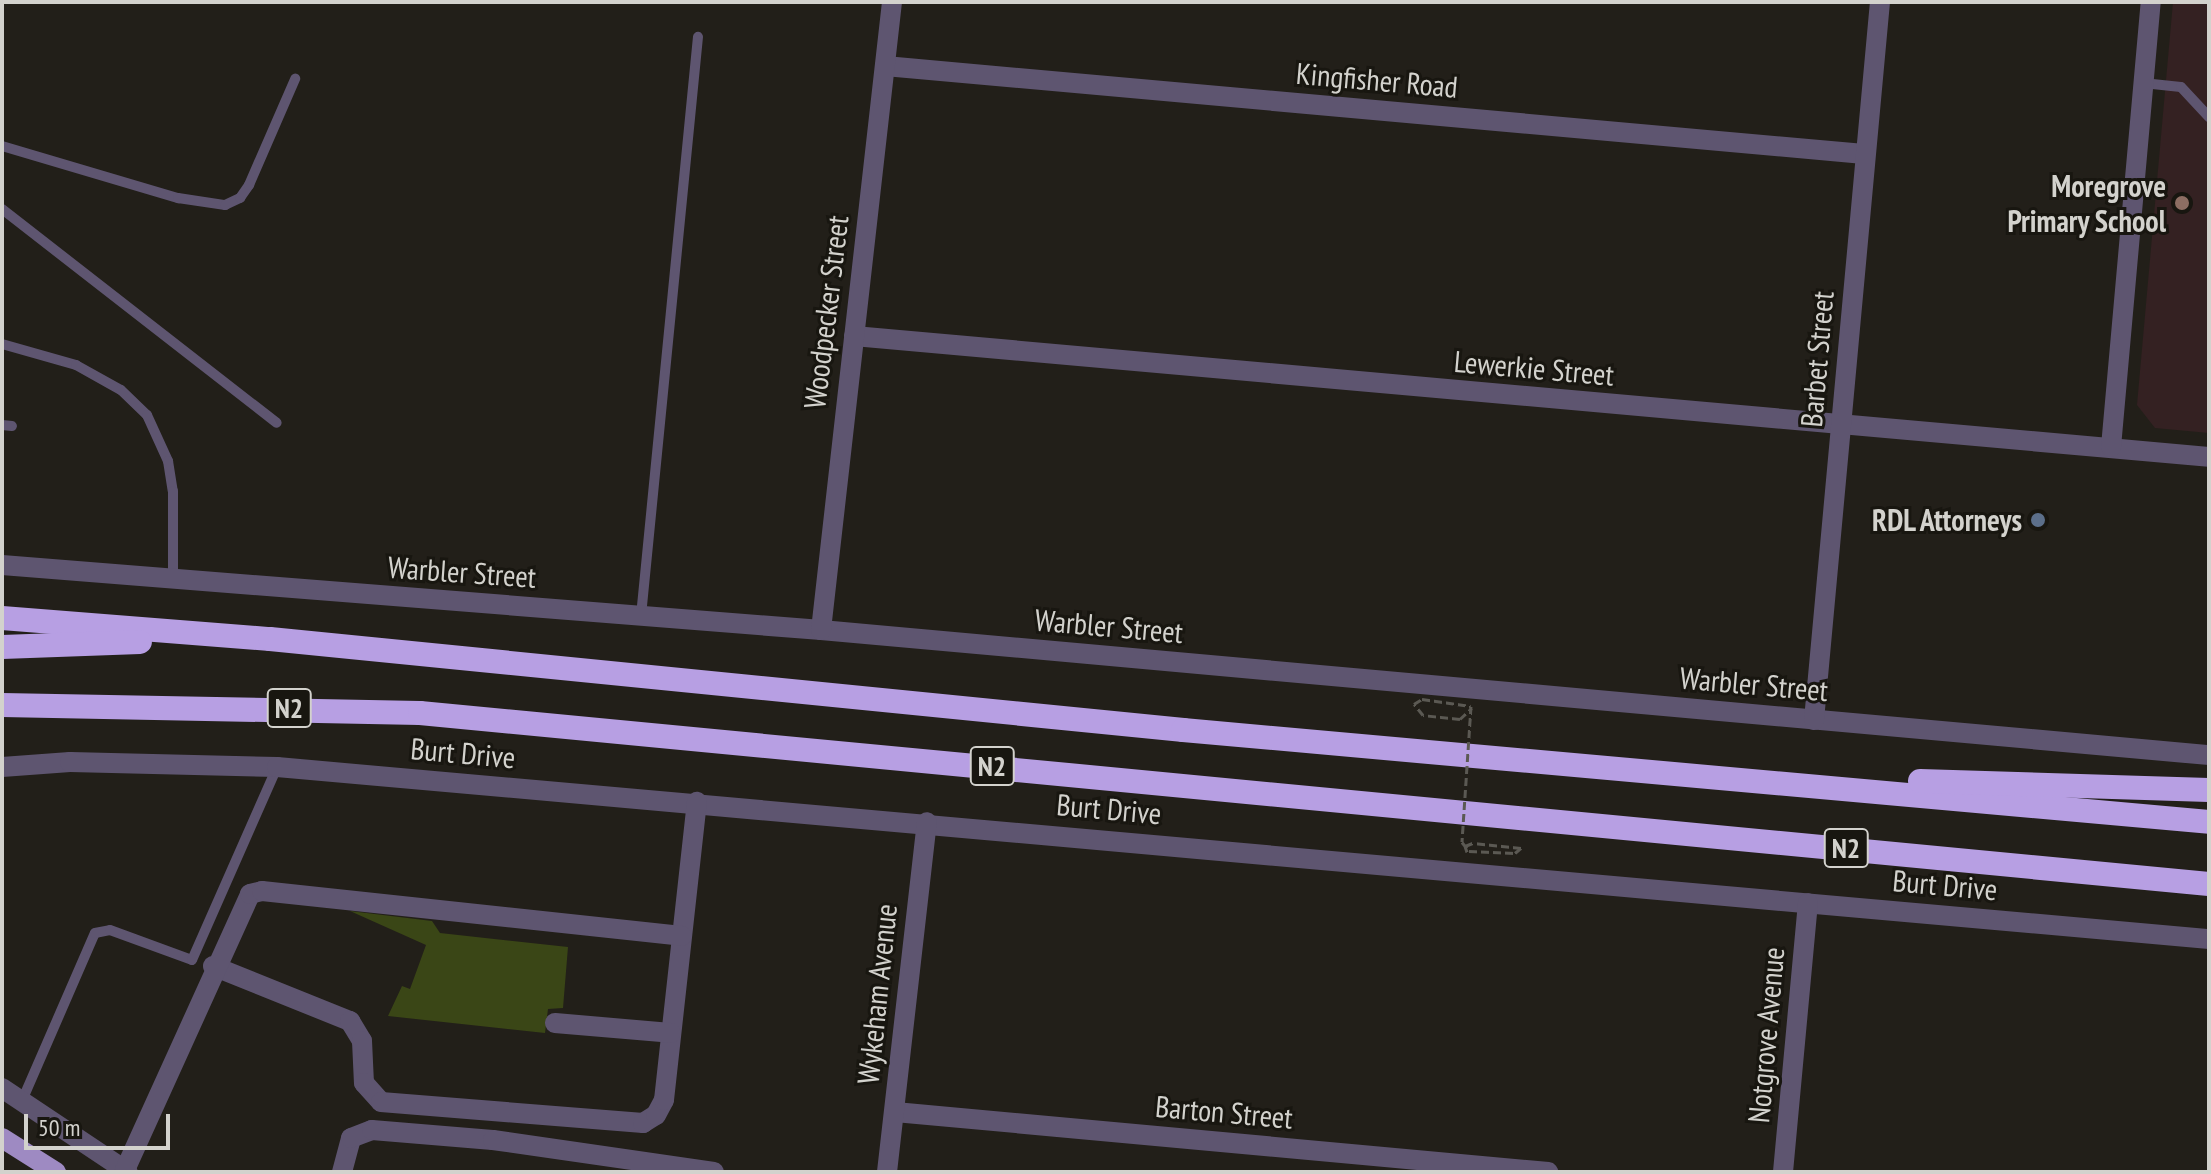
<!DOCTYPE html>
<html>
<head>
<meta charset="utf-8">
<style>
  body { margin:0 }
  #map { position:relative; width:2211px; height:1174px; overflow:hidden; background:#221f19; font-family:"PT Sans Narrow",sans-serif }
  div>[style] { position:absolute }
  .education>* { inset:0; background:#342122 }
  .green>* { inset:0; background:#3a4616 }
  .path>* { height:3px; margin-top:-1.5px; transform-origin:0; background:repeating-linear-gradient(90deg,#5b5953 0 8px,transparent 0 12px) }
  .lane>* { height:10px; margin:-5px; padding:0 5px; transform-origin:5px; border-radius:5px; background:#5e5570 }
  .street>* { height:20px; margin:-10px; padding:0 10px; transform-origin:10px; border-radius:10px; background:#5e5570 }
  .primary>* { height:20px; margin:-10px; padding:0 10px; transform-origin:10px; border-radius:10px; background:#9e8ac2 }
  .highway>* { height:24px; margin:-12px; padding:0 12px; transform-origin:12px; border-radius:12px; background:#b79fe3 }
  .path-bridge>* { height:3px; margin-top:-1.5px; transform-origin:0; background:repeating-linear-gradient(90deg,#5b5953 0 8px,transparent 0 12px) }
  .dots>* { width:22px; height:22px; translate:-50% -50%; box-sizing:border-box; border:4px solid #181610; border-radius:50% }
  span { translate:-50% -50%; white-space:nowrap; text-align:center; line-height:1.15; -webkit-text-stroke:6px #181610; paint-order:stroke }
  .shield-label span { padding:2px 6px; background:#181610; border:2px solid; border-radius:6px; -webkit-text-stroke-width:0 }
  .shield-label { font-size:28px; color:#d3d2cd; font-weight:700 }
  .street-label { font-size:30px; color:#d3d2cd }
  .poi-label { font-size:30px; color:#d3d2cd; font-weight:700 }
  .right { translate:-100% -50%; text-align:right }
  .frame { position:absolute; inset:0; border:4px solid #d3d2cd; pointer-events:none }
  .scale { position:absolute; left:24px; top:1114px; width:146px; height:36px; box-sizing:border-box; border:4px solid #d3d2cd; border-top:0; padding-left:10px; font-size:24px; line-height:28px; white-space:nowrap; color:#d3d2cd; -webkit-text-stroke:6px #181610; paint-order:stroke }
</style>
</head>
<body>
<div id="map">
  <div class="education">
    <i style="clip-path:polygon(2173px 2px,2209px 2px,2209px 433px,2155px 428px,2137px 405px)"></i>
  </div>
  <div class="green">
    <i style="clip-path:polygon(350px 911px,432px 921px,440px 933px,568px 947px,563px 1008px,548px 1009px,545px 1033px,388px 1016px,402px 986px,410px 989px,426px 945px)"></i>
  </div>
  <div class="path">
    <i style="left:1460px;top:719px;width:16px;rotate:-43deg"></i>
    <i style="left:1467px;top:852px;width:6px;rotate:-108deg"></i>
    <i style="left:1465px;top:846px;width:9px;rotate:-21deg"></i>
  </div>
  <div class="lane">
    <i style="left:2143px;top:83px;width:38px;rotate:6deg"></i>
    <i style="left:2181px;top:87px;width:41px;rotate:47deg"></i>
    <i style="left:2px;top:146px;width:184px;rotate:16.5deg"></i>
    <i style="left:178px;top:198px;width:48px;rotate:8.5deg"></i>
    <i style="left:225px;top:205px;width:17px;rotate:-25deg"></i>
    <i style="left:240px;top:198px;width:16px;rotate:-55deg"></i>
    <i style="left:249px;top:185px;width:116px;rotate:-66.5deg"></i>
    <i style="left:2px;top:209px;width:348px;rotate:37.9deg"></i>
    <i style="left:2px;top:344px;width:77px;rotate:15.8deg"></i>
    <i style="left:76px;top:365px;width:51px;rotate:29.1deg"></i>
    <i style="left:121px;top:390px;width:36px;rotate:44deg"></i>
    <i style="left:147px;top:415px;width:51px;rotate:65.5deg"></i>
    <i style="left:168px;top:461px;width:30px;rotate:81deg"></i>
    <i style="left:173px;top:491px;width:88px;rotate:90deg"></i>
    <i style="left:2px;top:425px;width:10px;rotate:6deg"></i>
    <i style="left:641px;top:616px;width:582px;rotate:-84.38deg"></i>
    <i style="left:21px;top:1103px;width:185px;rotate:-66.5deg"></i>
    <i style="left:95px;top:933px;width:15px;rotate:-11deg"></i>
    <i style="left:110px;top:930px;width:87px;rotate:20.1deg"></i>
    <i style="left:192px;top:960px;width:211px;rotate:-66.2deg"></i>
  </div>
  <div class="street">
    <i style="left:885px;top:66px;width:983px;rotate:5.14deg"></i>
    <i style="left:854px;top:336px;width:1360px;rotate:5.1deg"></i>
    <i style="left:2111px;top:447px;width:447px;rotate:-84.9deg"></i>
    <i style="left:2px;top:565px;width:822px;rotate:4.54deg"></i>
    <i style="left:821px;top:630px;width:1394px;rotate:5.15deg"></i>
    <i style="left:821px;top:630px;width:632px;rotate:-83.55deg"></i>
    <i style="left:1814px;top:720px;width:721px;rotate:-84.75deg"></i>
    <i style="left:2px;top:767px;width:68px;rotate:-4.2deg"></i>
    <i style="left:70px;top:762px;width:207px;rotate:1.4deg"></i>
    <i style="left:277px;top:767px;width:1940px;rotate:5.09deg"></i>
    <i style="left:213px;top:966px;width:148px;rotate:21.9deg"></i>
    <i style="left:350px;top:1021px;width:23px;rotate:59deg"></i>
    <i style="left:362px;top:1041px;width:42px;rotate:87.3deg"></i>
    <i style="left:364px;top:1083px;width:25px;rotate:48deg"></i>
    <i style="left:381px;top:1102px;width:263px;rotate:4.6deg"></i>
    <i style="left:643px;top:1123px;width:15px;rotate:-32deg"></i>
    <i style="left:656px;top:1115px;width:17px;rotate:-62deg"></i>
    <i style="left:664px;top:1100px;width:300px;rotate:-83.7deg"></i>
    <i style="left:555px;top:1023px;width:116px;rotate:4.9deg"></i>
    <i style="left:2px;top:1088px;width:151px;rotate:33.7deg"></i>
    <i style="left:895px;top:1112px;width:656px;rotate:5.25deg"></i>
    <i style="left:125px;top:1170px;width:303px;rotate:-65.6deg"></i>
    <i style="left:250px;top:894px;width:12px;rotate:-14deg"></i>
    <i style="left:262px;top:891px;width:422px;rotate:6.1deg"></i>
    <i style="left:342px;top:1172px;width:35px;rotate:-75deg"></i>
    <i style="left:351px;top:1138px;width:22px;rotate:-21deg"></i>
    <i style="left:372px;top:1130px;width:121px;rotate:4.7deg"></i>
    <i style="left:493px;top:1140px;width:223px;rotate:8.2deg"></i>
    <i style="left:887px;top:1172px;width:352px;rotate:-83.5deg"></i>
    <i style="left:1783px;top:1172px;width:270px;rotate:-84.7deg"></i>
  </div>
  <div class="primary">
    <i style="left:2px;top:1138px;width:64px;rotate:32.2deg"></i>
  </div>
  <div class="highway">
    <i style="left:2px;top:618px;width:269px;rotate:4.5deg"></i>
    <i style="left:270px;top:639px;width:918px;rotate:5.69deg"></i>
    <i style="left:1183px;top:730px;width:1030px;rotate:5.12deg"></i>
    <i style="left:2px;top:647px;width:138px;rotate:-2.1deg"></i>
    <i style="left:2px;top:705px;width:418px;rotate:1.1deg"></i>
    <i style="left:420px;top:713px;width:1797px;rotate:5.46deg"></i>
    <i style="left:1920px;top:781px;width:289px;rotate:1.8deg"></i>
  </div>
  <div class="path-bridge">
    <i style="left:1460px;top:719px;width:37px;rotate:-174deg"></i>
    <i style="left:1423px;top:715px;width:14px;rotate:-129deg"></i>
    <i style="left:1414px;top:704px;width:9px;rotate:-32deg"></i>
    <i style="left:1422px;top:699px;width:49px;rotate:8.1deg"></i>
    <i style="left:1471px;top:706px;width:136px;rotate:93.8deg"></i>
    <i style="left:1462px;top:842px;width:11px;rotate:52deg"></i>
    <i style="left:1469px;top:851px;width:46px;rotate:2.5deg"></i>
    <i style="left:1515px;top:853px;width:8px;rotate:-40deg"></i>
    <i style="left:1521px;top:848px;width:48px;rotate:-174.1deg"></i>
  </div>
  <div class="dots">
    <i style="left:2182px;top:203px;background:#8d6e63"></i>
    <i style="left:2038px;top:520px;background:#5c6f8a"></i>
  </div>
  <div class="shield-label">
    <span style="left:289px;top:708px">N2</span>
    <span style="left:992px;top:766px">N2</span>
    <span style="left:1846px;top:848px">N2</span>
  </div>
  <div class="street-label">
    <span style="left:1377px;top:80px;rotate:5deg">Kingfisher Road</span>
    <span style="left:826px;top:312px;rotate:-83deg">Woodpecker Street</span>
    <span style="left:1817px;top:359px;rotate:-85deg">Barbet Street</span>
    <span style="left:1534px;top:368px;rotate:5deg">Lewerkie Street</span>
    <span style="left:462px;top:572px;rotate:4deg">Warbler Street</span>
    <span style="left:1109px;top:626px;rotate:5deg">Warbler Street</span>
    <span style="left:1754px;top:684px;rotate:5deg">Warbler Street</span>
    <span style="left:463px;top:753px;rotate:5deg">Burt Drive</span>
    <span style="left:1109px;top:809px;rotate:5deg">Burt Drive</span>
    <span style="left:1945px;top:885px;rotate:5deg">Burt Drive</span>
    <span style="left:877px;top:994px;rotate:-84deg">Wykeham Avenue</span>
    <span style="left:1766px;top:1035px;rotate:-85deg">Notgrove Avenue</span>
    <span style="left:1224px;top:1112px;rotate:5deg">Barton Street</span>
  </div>
  <div class="poi-label">
    <span class="right" style="left:2166px;top:203px">Moregrove<br>Primary School</span>
    <span class="right" style="left:2022px;top:520px">RDL Attorneys</span>
  </div>
  <div class="frame"></div>
  <div class="scale">50 m</div>
</div>
</body>
</html>
